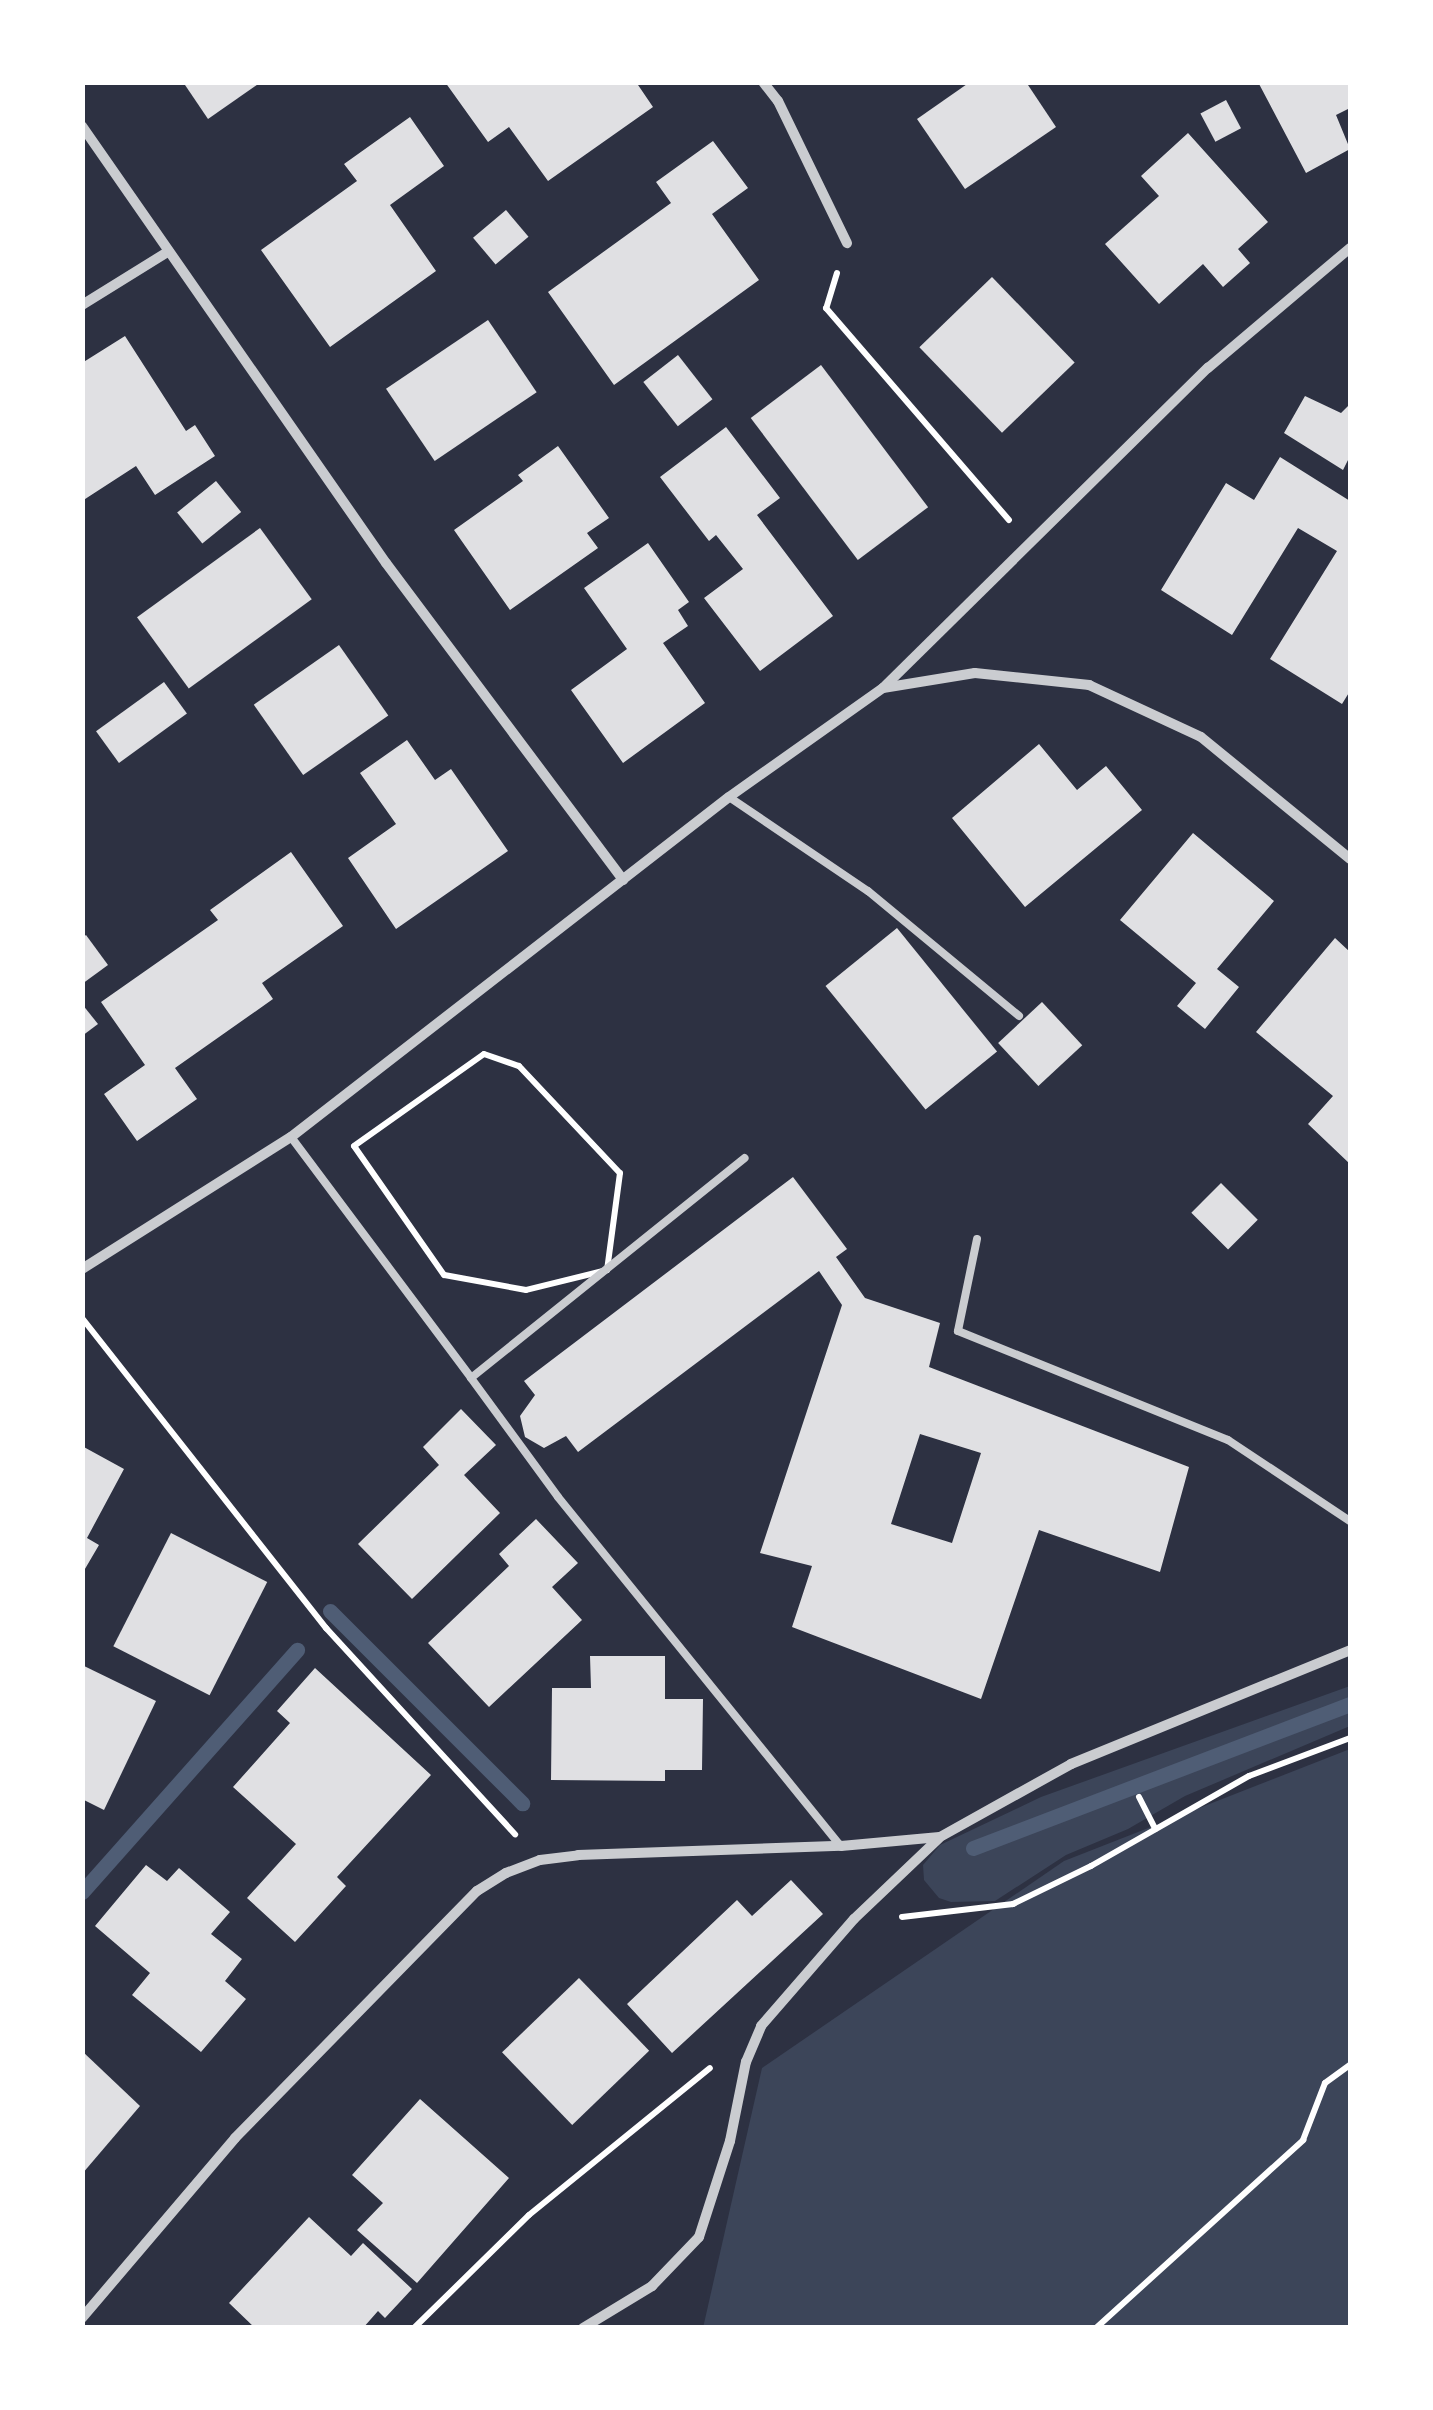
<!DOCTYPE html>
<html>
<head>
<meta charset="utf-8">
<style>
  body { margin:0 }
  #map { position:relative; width:1433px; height:2410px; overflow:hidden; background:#2d3142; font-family:Poppins,sans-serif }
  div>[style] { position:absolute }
  .green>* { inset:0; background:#3c4559 }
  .stream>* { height:15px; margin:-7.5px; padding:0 7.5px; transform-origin:7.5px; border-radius:7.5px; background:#4f5d75 }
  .building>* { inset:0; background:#e0e0e3; transform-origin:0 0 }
  .path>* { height:6px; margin:-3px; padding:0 3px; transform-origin:3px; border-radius:3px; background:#fff }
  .service>* { height:8px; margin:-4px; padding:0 4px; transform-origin:4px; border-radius:4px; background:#caccd0 }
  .minor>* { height:10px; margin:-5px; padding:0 5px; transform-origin:5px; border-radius:5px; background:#caccd0 }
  span { translate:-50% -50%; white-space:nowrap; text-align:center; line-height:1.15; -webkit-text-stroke:8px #fff; paint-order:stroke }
  .frame { position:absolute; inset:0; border:85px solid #fff; pointer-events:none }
</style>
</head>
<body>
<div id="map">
  <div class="green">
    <i style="clip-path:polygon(1350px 1686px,1350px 1726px,1185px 1796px,1128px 1829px,1066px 1855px,995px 1901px,951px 1902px,939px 1898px,924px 1880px,923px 1865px,940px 1845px,1041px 1797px)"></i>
    <i style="clip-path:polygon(1350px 1749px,1350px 2327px,703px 2328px,762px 2068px,1064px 1861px)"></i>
  </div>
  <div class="stream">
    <i style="left:330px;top:1611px;width:272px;rotate:45deg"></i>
    <i style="left:973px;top:1848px;width:404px;rotate:-20.9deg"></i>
    <i style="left:82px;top:1892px;width:324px;rotate:-48.4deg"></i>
  </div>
  <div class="building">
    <i style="clip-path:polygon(183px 82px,261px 82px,208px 119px)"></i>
    <i style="clip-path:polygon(445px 82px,636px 82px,653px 107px,548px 181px,509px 127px,488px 142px)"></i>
    <i style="clip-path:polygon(970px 82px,1026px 82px,1056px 127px,965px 189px,917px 119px)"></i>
    <i style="clip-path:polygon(1258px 82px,1350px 82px,1350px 108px,1336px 115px,1350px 149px,1306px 173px)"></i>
    <i style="left:1226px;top:100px;width:32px;height:29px;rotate:62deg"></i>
    <i style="clip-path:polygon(410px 117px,444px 166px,390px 205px,436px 271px,330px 347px,261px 250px,357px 181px,344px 164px)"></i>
    <i style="clip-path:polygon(1188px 133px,1268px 222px,1238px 249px,1250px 263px,1223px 287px,1203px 264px,1159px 304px,1105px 244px,1159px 196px,1141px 176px)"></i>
    <i style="clip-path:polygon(713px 141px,748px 188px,712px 214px,759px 280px,614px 385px,548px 292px,671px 203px,656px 182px)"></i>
    <i style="left:506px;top:210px;width:35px;height:43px;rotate:50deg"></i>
    <i style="left:992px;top:277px;width:119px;height:101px;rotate:46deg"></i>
    <i style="left:488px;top:320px;width:87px;height:123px;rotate:56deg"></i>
    <i style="clip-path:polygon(125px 336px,186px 431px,195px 425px,215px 456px,155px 495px,136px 466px,82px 501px,82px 363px)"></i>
    <i style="left:678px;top:355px;width:56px;height:44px;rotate:52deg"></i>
    <i style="left:821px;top:365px;width:178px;height:88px;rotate:53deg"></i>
    <i style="clip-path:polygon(1305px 396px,1341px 413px,1350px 404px,1350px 456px,1343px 470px,1284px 433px)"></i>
    <i style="clip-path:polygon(726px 427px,780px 498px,757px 515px,833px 616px,760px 671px,704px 598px,743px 569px,716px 535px,709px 541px,660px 477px)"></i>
    <i style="clip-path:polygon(558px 446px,609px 518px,587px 533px,598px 548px,510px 610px,454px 530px,523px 481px,518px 475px)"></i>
    <i style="clip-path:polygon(1280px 457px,1350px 501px,1350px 691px,1342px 704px,1270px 659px,1337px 551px,1298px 528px,1232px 635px,1161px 590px,1226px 483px,1254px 500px)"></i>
    <i style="left:216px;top:481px;width:40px;height:50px;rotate:51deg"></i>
    <i style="left:260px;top:528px;width:88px;height:152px;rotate:54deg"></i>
    <i style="clip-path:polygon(648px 543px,689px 602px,678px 610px,688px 626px,663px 643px,705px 703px,623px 763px,571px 690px,627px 649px,584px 588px)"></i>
    <i style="left:339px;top:645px;width:86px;height:104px;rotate:55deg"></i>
    <i style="left:164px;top:682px;width:39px;height:84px;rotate:54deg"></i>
    <i style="clip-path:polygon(407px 740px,435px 780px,451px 769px,508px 851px,396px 929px,348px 858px,396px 824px,360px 773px)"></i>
    <i style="clip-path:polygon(1039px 744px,1077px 790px,1106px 766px,1142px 810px,1025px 907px,952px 818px)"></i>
    <i style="clip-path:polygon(1193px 833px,1274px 901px,1217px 969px,1239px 987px,1205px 1029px,1177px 1006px,1196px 983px,1120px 920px)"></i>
    <i style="clip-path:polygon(291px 852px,343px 926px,262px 983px,273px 999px,175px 1068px,197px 1099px,137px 1141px,104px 1094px,145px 1065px,101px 1002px,218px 920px,210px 910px)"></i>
    <i style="left:897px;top:928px;width:159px;height:92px;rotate:51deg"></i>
    <i style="clip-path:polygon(86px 935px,108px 965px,82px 984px,82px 938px)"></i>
    <i style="clip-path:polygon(1335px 938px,1350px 952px,1350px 1164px,1308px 1124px,1333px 1096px,1256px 1032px)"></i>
    <i style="left:1042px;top:1002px;width:59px;height:60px;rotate:47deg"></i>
    <i style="clip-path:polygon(82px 1004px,98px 1024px,82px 1036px)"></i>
    <i style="clip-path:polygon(evenodd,793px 1177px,847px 1249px,836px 1257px,865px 1298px,940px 1323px,929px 1367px,1189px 1467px,1160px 1572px,1039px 1530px,981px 1699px,792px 1627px,812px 1566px,760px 1553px,842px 1305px,819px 1271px,578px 1452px,566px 1436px,544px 1448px,525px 1437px,520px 1416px,535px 1395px,524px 1381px,793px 1177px,920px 1434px,981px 1453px,952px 1543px,891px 1524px,920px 1434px)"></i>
    <i style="left:1221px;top:1183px;width:52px;height:42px;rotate:45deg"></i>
    <i style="clip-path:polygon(461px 1409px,496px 1445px,464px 1475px,500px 1513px,412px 1599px,358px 1544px,439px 1465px,423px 1447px)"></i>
    <i style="clip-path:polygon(82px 1446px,124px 1469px,87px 1538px,99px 1545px,82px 1574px)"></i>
    <i style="clip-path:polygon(536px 1519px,578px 1563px,552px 1587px,582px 1620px,489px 1707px,428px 1643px,509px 1566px,499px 1554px)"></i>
    <i style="left:171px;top:1533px;width:108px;height:127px;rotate:27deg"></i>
    <i style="clip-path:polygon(590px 1656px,665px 1656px,665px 1699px,703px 1699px,702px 1770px,665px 1770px,665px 1781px,551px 1780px,552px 1688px,591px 1688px)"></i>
    <i style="clip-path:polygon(82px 1665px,156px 1701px,104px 1810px,82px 1799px)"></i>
    <i style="clip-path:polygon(315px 1668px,431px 1775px,337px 1877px,346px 1886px,295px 1942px,247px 1898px,296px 1844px,233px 1787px,290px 1723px,277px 1711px)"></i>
    <i style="clip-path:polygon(146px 1865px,167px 1881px,179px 1868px,230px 1912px,211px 1934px,242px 1959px,225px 1981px,246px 1999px,201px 2052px,132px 1995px,150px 1973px,95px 1926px)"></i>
    <i style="clip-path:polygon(791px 1880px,823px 1914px,672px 2053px,627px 2004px,737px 1900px,752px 1916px)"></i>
    <i style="left:579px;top:1978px;width:101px;height:107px;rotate:46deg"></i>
    <i style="clip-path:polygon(82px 2051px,140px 2106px,82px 2174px)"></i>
    <i style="clip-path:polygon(420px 2099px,509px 2178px,417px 2283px,357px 2230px,383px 2203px,352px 2175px)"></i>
    <i style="clip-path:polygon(309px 2217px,351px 2256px,363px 2243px,412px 2289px,385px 2318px,378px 2311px,363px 2328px,255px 2328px,229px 2303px)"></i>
  </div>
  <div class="path">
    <i style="left:837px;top:273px;width:37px;rotate:107deg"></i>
    <i style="left:826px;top:308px;width:280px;rotate:49.2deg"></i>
    <i style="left:484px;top:1054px;width:37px;rotate:19deg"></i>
    <i style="left:519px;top:1066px;width:147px;rotate:46.7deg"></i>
    <i style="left:620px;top:1173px;width:98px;rotate:97.6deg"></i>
    <i style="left:607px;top:1270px;width:83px;rotate:166.1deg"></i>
    <i style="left:526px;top:1290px;width:83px;rotate:-169.6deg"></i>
    <i style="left:444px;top:1275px;width:157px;rotate:-124.9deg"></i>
    <i style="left:354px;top:1146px;width:159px;rotate:-35.3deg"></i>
    <i style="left:82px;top:1318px;width:395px;rotate:51.8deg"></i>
    <i style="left:326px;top:1628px;width:280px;rotate:47.5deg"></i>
    <i style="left:1139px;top:1797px;width:36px;rotate:63deg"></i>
    <i style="left:902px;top:1917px;width:112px;rotate:-6.7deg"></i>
    <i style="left:1013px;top:1904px;width:87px;rotate:-26deg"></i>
    <i style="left:1091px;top:1866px;width:182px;rotate:-29.7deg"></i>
    <i style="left:1249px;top:1776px;width:108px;rotate:-20.6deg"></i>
    <i style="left:414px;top:2328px;width:161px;rotate:-44.5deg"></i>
    <i style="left:529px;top:2215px;width:233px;rotate:-39.1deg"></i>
    <i style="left:1096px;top:2328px;width:280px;rotate:-42.2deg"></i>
    <i style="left:1303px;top:2140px;width:61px;rotate:-68.9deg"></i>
    <i style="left:1325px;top:2083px;width:31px;rotate:-36deg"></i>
  </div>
  <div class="service">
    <i style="left:729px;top:797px;width:168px;rotate:34.1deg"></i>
    <i style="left:868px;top:891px;width:196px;rotate:39.6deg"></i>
    <i style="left:291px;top:1137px;width:301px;rotate:53.2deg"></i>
    <i style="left:471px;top:1378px;width:351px;rotate:-38.8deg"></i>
    <i style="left:977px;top:1239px;width:94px;rotate:101.7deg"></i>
    <i style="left:958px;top:1331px;width:291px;rotate:22deg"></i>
    <i style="left:1228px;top:1440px;width:146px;rotate:33.6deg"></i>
    <i style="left:471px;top:1378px;width:147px;rotate:53.8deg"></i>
    <i style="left:558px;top:1497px;width:449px;rotate:51deg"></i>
  </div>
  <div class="minor">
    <i style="left:763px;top:82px;width:24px;rotate:52deg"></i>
    <i style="left:778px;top:101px;width:158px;rotate:64.1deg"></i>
    <i style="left:82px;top:126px;width:532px;rotate:55.18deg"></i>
    <i style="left:386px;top:563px;width:396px;rotate:53.2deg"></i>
    <i style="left:82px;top:305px;width:102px;rotate:-31.8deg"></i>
    <i style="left:884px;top:687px;width:455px;rotate:-44.6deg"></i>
    <i style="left:1208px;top:368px;width:186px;rotate:-40.2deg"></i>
    <i style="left:82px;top:1269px;width:247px;rotate:-32.3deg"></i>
    <i style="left:291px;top:1137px;width:554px;rotate:-37.82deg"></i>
    <i style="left:729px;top:797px;width:189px;rotate:-35.3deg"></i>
    <i style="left:883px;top:688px;width:93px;rotate:-9.3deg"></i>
    <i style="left:975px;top:673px;width:115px;rotate:6deg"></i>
    <i style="left:1089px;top:685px;width:123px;rotate:24.9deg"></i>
    <i style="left:1201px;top:737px;width:193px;rotate:39.3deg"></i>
    <i style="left:82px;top:2318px;width:236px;rotate:-49.6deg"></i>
    <i style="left:235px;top:2138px;width:346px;rotate:-45.6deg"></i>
    <i style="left:477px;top:1891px;width:34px;rotate:-32deg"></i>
    <i style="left:506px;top:1873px;width:36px;rotate:-21deg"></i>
    <i style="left:540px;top:1860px;width:38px;rotate:-7deg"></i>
    <i style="left:578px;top:1855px;width:263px;rotate:-2deg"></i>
    <i style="left:841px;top:1846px;width:99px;rotate:-5.2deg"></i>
    <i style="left:940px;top:1837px;width:150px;rotate:-29.1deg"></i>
    <i style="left:1071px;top:1764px;width:301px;rotate:-22.2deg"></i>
    <i style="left:583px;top:2328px;width:81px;rotate:-31.3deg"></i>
    <i style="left:652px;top:2286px;width:68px;rotate:-46.2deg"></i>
    <i style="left:699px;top:2237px;width:101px;rotate:-72.1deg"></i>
    <i style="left:730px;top:2141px;width:81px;rotate:-78.6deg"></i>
    <i style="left:746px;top:2062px;width:39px;rotate:-67deg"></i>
    <i style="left:761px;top:2026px;width:142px;rotate:-49deg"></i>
    <i style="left:854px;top:1919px;width:117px;rotate:-43.6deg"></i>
  </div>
  <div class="frame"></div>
</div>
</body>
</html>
